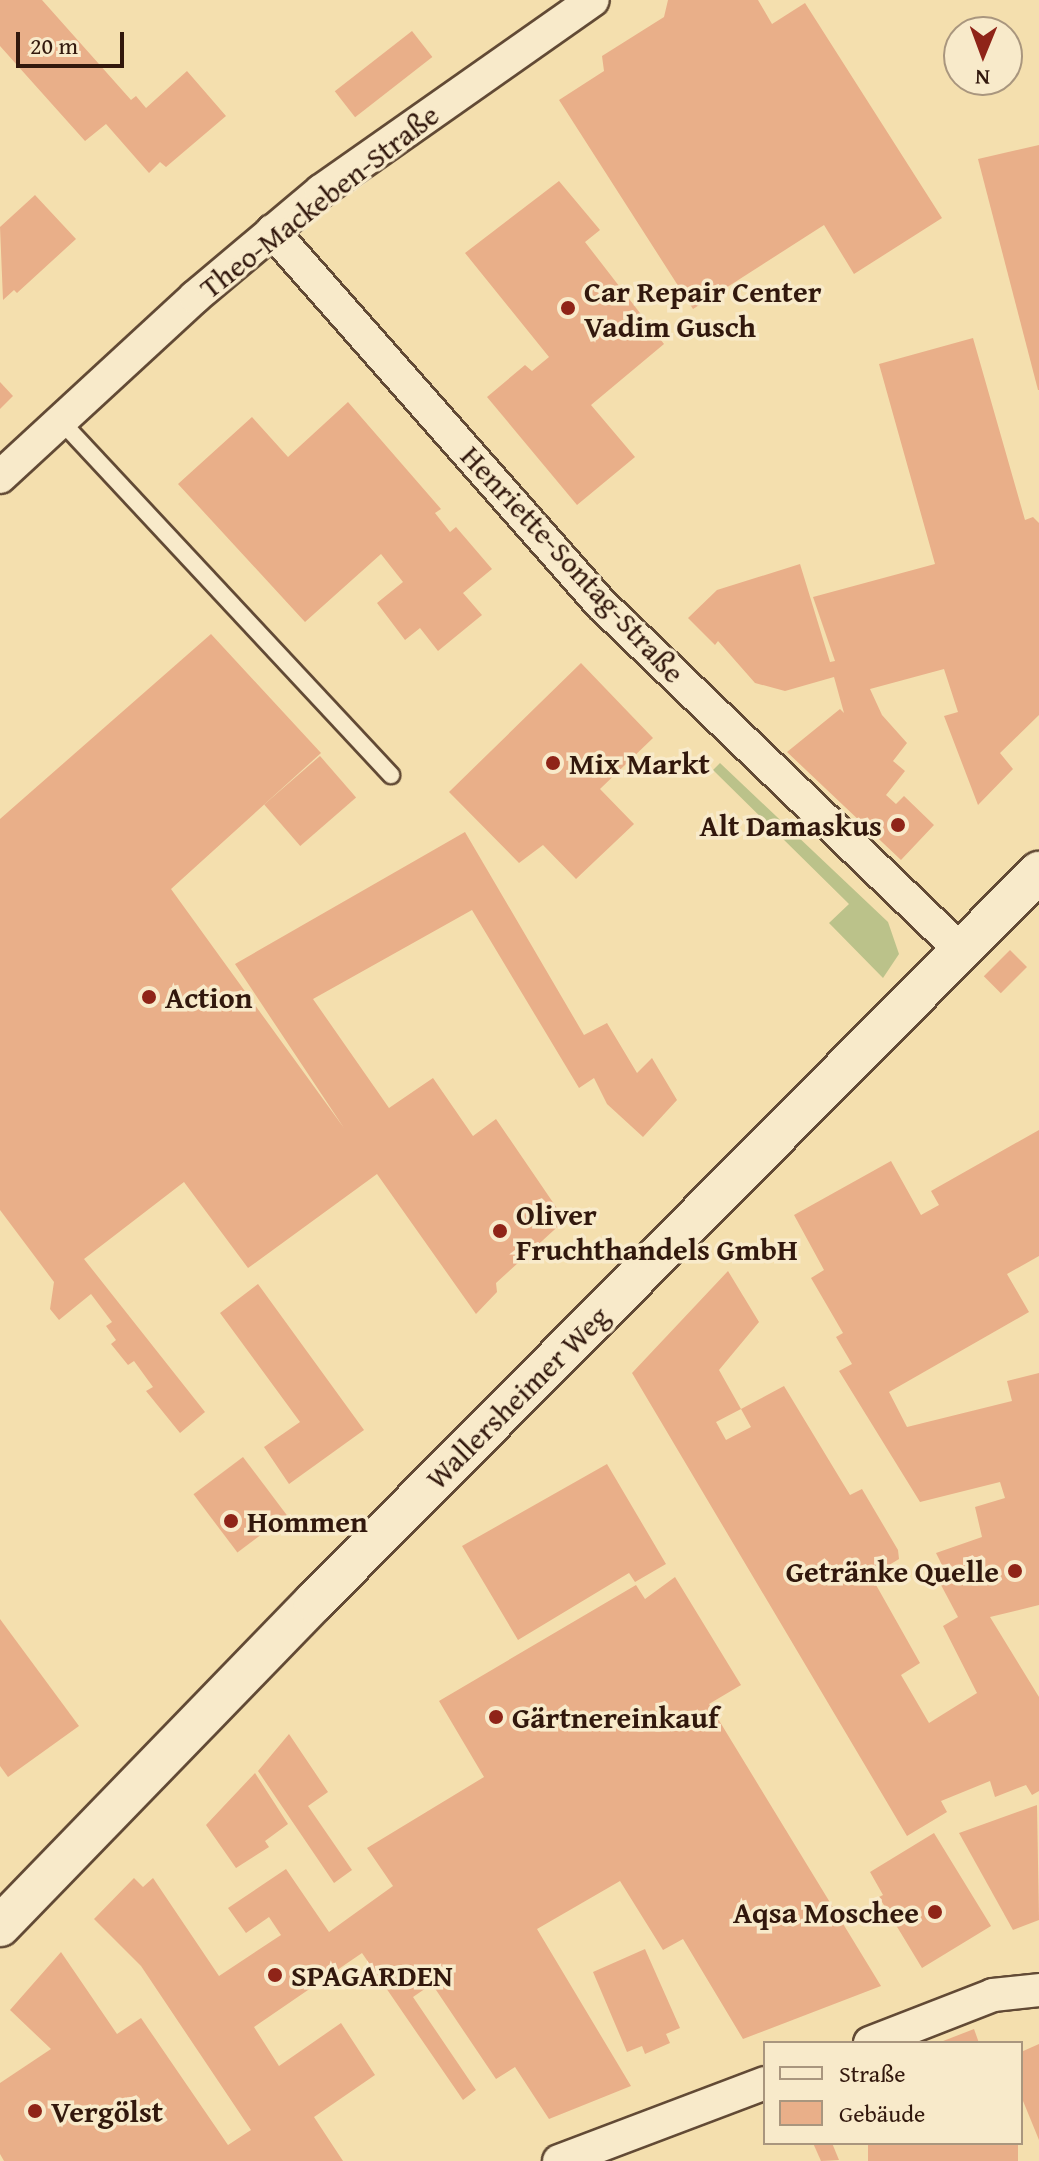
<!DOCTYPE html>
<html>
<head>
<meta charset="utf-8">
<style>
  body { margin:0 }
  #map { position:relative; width:1039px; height:2161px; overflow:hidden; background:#f4dfae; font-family:"Gentium Book Plus",serif }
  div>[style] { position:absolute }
  .green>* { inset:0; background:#bbc28a }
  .building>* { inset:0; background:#e9af89; transform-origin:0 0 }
  .roads { filter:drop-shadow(2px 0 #624a35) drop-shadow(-2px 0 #624a35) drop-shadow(0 2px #624a35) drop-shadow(0 -2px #624a35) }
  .service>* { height:16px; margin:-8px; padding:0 8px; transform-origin:8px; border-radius:8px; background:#f8eaca }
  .minor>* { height:32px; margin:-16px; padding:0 16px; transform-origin:16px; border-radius:16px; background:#f8eaca }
  .tertiary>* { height:40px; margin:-20px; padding:0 20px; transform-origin:20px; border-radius:20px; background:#f8eaca }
  .dots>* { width:22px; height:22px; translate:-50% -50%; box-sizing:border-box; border:4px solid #f8eaca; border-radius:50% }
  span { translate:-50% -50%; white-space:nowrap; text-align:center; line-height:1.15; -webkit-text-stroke:7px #f8eaca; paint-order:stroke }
  .street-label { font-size:30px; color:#32180d }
  .poi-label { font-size:30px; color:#32180d; font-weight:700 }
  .left { translate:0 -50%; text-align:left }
  .right { translate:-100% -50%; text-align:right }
  .legend { position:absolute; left:763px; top:2041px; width:260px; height:104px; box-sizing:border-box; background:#f8eaca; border:2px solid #a9967e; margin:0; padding:10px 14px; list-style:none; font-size:24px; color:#32180d }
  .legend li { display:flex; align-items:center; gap:16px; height:40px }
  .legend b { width:40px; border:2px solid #a9967e }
  .north { position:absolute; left:943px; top:16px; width:80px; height:80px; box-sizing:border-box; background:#f8eaca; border:2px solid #a9967e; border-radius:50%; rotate:181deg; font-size:22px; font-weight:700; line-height:32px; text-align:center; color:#32180d }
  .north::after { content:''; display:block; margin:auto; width:28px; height:36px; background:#8f2418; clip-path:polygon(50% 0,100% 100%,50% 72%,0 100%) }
  .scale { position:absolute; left:16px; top:32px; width:108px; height:36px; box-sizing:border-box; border:4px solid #32180d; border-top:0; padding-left:10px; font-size:24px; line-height:28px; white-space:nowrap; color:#32180d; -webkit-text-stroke:6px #f8eaca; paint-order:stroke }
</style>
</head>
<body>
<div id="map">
  <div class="green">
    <i style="clip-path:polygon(720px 763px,888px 922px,899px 954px,883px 978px,829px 923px,849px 904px,713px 770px)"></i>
  </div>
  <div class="building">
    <i style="clip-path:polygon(0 0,42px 0,131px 100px,136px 96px,146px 108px,187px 71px,226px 116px,166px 167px,160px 162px,149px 173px,106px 124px,85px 141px,0 46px)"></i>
    <i style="clip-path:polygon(668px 0,758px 0,772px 24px,805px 3px,942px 218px,854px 274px,824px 225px,693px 309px,559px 100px,604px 71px,602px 56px,664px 17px)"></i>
    <i style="left:412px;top:31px;width:33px;height:98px;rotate:52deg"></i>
    <i style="clip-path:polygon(1039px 145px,1039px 390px,1038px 390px,978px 159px)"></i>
    <i style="clip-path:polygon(559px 181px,600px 230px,585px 242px,664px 344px,591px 405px,635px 457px,577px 505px,487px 397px,525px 365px,532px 371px,549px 357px,465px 253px)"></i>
    <i style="clip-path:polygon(35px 195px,76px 239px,17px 293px,14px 290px,3px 300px,0 227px)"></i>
    <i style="clip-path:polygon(973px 338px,1025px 520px,1033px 517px,1039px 523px,1039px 715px,1000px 753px,1013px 769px,978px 805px,944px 716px,958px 712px,944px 669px,870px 689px,882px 715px,907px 743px,893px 761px,905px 771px,886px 795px,896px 804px,904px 796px,934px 825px,901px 860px,787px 752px,840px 709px,844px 713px,834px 677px,785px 691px,755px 683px,718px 641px,715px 645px,688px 618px,717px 590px,800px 564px,830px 662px,835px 661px,813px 597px,935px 564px,879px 364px)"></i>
    <i style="clip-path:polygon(0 382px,13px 396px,0 409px)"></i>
    <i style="clip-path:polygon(348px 402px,441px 509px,435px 513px,450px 532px,456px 527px,492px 569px,463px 593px,482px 615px,438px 651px,420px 628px,405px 640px,377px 603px,403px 582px,381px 554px,305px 622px,178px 484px,252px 417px,288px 457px)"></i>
    <i style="clip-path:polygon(211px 634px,321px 753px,171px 889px,344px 1128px,235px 964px,465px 832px,584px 1035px,607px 1023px,637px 1073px,652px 1058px,677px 1100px,643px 1137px,607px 1104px,594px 1078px,579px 1088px,472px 910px,313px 999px,389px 1108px,433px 1078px,473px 1136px,496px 1119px,565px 1220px,496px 1283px,497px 1292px,476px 1314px,377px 1174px,248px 1268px,184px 1182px,84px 1259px,205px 1412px,180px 1433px,146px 1391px,153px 1387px,134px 1361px,128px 1365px,111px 1344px,116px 1340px,106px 1326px,112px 1322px,91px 1294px,59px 1320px,50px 1309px,54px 1282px,0 1210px,0 819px)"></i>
    <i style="clip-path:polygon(581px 663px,653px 738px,600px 789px,634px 824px,576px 879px,543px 845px,519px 863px,449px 792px)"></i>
    <i style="left:320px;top:756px;width:55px;height:74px;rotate:49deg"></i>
    <i style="left:1010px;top:950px;width:24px;height:37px;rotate:45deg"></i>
    <i style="clip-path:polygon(evenodd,1039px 1130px,1039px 1256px,1007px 1274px,1029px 1312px,889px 1392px,907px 1427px,1012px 1401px,1007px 1381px,1039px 1373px,1039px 1605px,990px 1617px,1039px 1697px,1039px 1791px,1032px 1795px,1026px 1785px,995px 1797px,990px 1781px,941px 1801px,947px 1812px,907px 1836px,632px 1373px,728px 1271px,759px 1322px,719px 1370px,741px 1409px,784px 1386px,850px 1495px,862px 1489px,898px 1550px,899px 1559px,871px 1576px,920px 1663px,901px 1675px,929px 1723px,977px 1693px,943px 1626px,958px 1617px,941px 1585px,946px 1573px,936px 1553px,982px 1537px,975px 1507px,1005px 1498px,1000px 1482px,920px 1502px,839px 1371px,852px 1364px,836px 1337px,843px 1333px,811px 1278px,824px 1270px,794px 1215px,891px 1161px,921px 1215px,939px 1205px,931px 1191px,1039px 1130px,741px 1409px,751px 1427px,726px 1440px,716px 1422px,741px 1409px)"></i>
    <i style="clip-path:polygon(258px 1284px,364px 1430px,289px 1484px,264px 1447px,300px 1422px,220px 1313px)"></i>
    <i style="left:243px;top:1457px;width:73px;height:62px;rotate:53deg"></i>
    <i style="clip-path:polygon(607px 1464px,666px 1564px,635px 1582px,629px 1573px,518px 1640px,462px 1546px)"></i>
    <i style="clip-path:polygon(675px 1577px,741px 1685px,709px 1704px,881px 1986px,743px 2039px,683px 1939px,663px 1950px,620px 1881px,537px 1929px,631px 2086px,549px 2119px,515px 2067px,496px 2079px,432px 1984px,413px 1997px,476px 2090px,463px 2100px,362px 1953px,254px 2027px,279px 2066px,341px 2023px,375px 2075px,314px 2117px,343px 2161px,4px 2161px,0 2154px,0 2083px,51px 2049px,10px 2010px,61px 1952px,117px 2034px,141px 2018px,228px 2145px,251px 2130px,141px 1966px,94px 1919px,134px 1878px,143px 1887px,153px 1878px,219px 1976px,281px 1935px,269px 1917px,246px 1933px,228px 1908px,286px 1869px,329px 1932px,393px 1886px,367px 1848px,484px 1777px,439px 1701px,636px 1585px,645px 1599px)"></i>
    <i style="clip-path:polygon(0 1619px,79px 1726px,8px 1777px,0 1766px)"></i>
    <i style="clip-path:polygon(289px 1734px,328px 1792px,308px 1806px,352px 1870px,334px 1883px,258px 1771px)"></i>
    <i style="clip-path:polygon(255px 1773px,288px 1824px,265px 1841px,269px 1847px,236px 1868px,206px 1825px)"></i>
    <i style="clip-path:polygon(1037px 1805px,1039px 1920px,1013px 1930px,959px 1833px)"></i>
    <i style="clip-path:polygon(934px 1833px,991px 1926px,922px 1968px,879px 1897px,883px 1895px,870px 1872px)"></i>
    <i style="clip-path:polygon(645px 1949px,680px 2028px,666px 2034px,670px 2043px,645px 2054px,642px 2046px,627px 2052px,593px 1972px)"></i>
    <i style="clip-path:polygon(974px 2029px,979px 2043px,938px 2043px)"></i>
    <i style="clip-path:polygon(1039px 2044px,1039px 2140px,1021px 2096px,1021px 2052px)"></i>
    <i style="clip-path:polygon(813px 2143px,832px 2143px,839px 2160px,821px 2161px)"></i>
    <i style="left:868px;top:2143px;width:150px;height:20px"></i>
  </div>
  <div class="roads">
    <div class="service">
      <i style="left:59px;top:419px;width:487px;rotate:47deg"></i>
    </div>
    <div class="minor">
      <i style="left:272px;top:231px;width:497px;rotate:48.6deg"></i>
      <i style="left:601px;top:604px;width:497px;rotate:43.9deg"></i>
      <i style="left:0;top:477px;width:265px;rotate:-42.7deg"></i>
      <i style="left:195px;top:297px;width:165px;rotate:-40.1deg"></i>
      <i style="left:321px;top:191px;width:332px;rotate:-35.1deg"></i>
      <i style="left:870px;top:2043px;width:132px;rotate:-21.3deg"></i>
      <i style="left:993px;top:1995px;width:46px;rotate:-6.2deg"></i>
      <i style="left:559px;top:2161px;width:220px;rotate:-20.7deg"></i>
    </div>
    <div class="tertiary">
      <i style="left:0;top:1926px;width:451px;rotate:-45.9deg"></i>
      <i style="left:314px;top:1602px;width:1029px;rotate:-45.2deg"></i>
    </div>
  </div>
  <div class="dots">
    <i style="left:568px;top:308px;background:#8f2418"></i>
    <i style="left:553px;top:763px;background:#8f2418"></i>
    <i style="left:898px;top:825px;background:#8f2418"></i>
    <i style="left:149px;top:997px;background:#8f2418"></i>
    <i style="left:500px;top:1231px;background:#8f2418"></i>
    <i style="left:231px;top:1521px;background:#8f2418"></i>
    <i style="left:1015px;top:1571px;background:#8f2418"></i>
    <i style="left:496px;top:1717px;background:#8f2418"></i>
    <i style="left:935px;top:1912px;background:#8f2418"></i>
    <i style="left:275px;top:1975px;background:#8f2418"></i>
    <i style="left:35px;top:2111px;background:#8f2418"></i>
  </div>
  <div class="street-label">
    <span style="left:319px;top:201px;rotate:-38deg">Theo-Mackeben-Straße</span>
    <span style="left:573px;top:564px;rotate:47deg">Henriette-Sontag-Straße</span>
    <span style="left:517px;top:1397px;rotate:-45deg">Wallersheimer Weg</span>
  </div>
  <div class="poi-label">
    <span class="left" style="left:584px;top:308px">Car Repair Center<br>Vadim Gusch</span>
    <span class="left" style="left:569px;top:763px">Mix Markt</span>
    <span class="right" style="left:882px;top:825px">Alt Damaskus</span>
    <span class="left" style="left:165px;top:997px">Action</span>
    <span class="left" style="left:516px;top:1231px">Oliver<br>Fruchthandels GmbH</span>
    <span class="left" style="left:247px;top:1521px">Hommen</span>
    <span class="right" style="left:999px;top:1571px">Getränke Quelle</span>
    <span class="left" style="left:512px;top:1717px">Gärtnereinkauf</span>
    <span class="right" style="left:919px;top:1912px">Aqsa Moschee</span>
    <span class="left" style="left:291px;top:1975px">SPAGARDEN</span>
    <span class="left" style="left:51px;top:2111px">Vergölst</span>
  </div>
  <ul class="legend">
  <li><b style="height:10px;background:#f8eaca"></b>Straße</li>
  <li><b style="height:22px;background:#e9af89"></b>Gebäude</li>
  </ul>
  <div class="north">N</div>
  <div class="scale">20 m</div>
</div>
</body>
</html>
